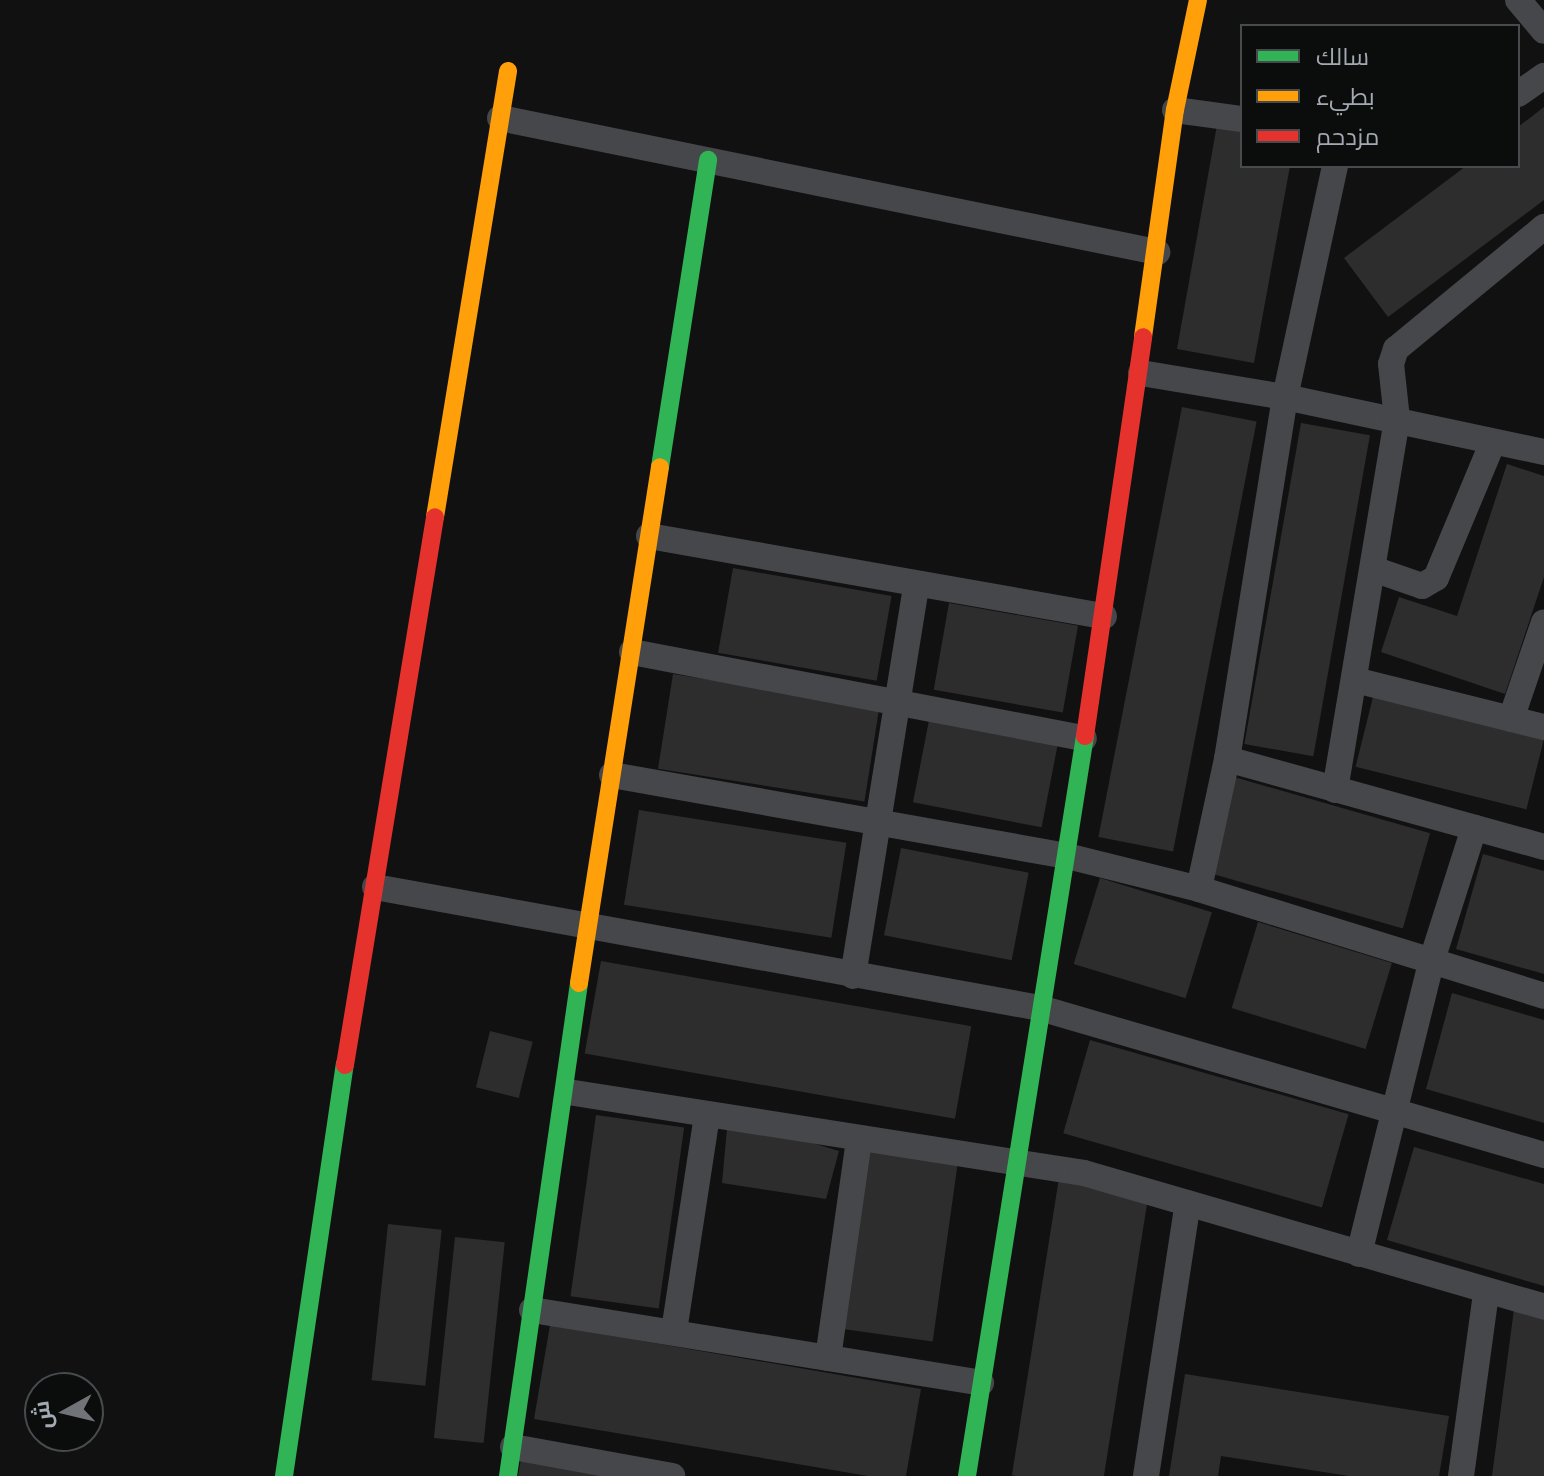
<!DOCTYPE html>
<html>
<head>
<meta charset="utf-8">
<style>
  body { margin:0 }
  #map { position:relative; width:1544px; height:1476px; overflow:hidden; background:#111; font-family:"Golos Text",Cairo,sans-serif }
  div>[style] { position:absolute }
  .building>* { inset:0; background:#2d2d2e; transform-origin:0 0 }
  .street>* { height:26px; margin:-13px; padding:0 13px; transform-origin:13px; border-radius:13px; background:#45474a }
  .fast>* { height:18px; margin:-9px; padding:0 9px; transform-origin:9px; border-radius:9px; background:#30b455 }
  .slow>* { height:18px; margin:-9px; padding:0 9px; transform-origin:9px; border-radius:9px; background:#ff9f0a }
  .jam>* { height:18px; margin:-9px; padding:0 9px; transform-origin:9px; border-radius:9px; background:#e5322d }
  span { translate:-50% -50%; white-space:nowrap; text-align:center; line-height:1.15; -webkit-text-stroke:6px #0b0c0c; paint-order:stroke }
  .legend { position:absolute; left:1240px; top:24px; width:280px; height:144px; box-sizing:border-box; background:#0b0c0c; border:2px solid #484b4e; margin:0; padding:10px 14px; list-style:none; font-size:24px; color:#a3a9b1 }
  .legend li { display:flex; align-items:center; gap:16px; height:40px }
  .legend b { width:40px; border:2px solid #484b4e }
  .north { position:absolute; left:24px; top:1372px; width:80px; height:80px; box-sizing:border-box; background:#0b0c0c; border:2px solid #484b4e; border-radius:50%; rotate:262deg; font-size:22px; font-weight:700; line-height:32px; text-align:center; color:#a3a9b1 }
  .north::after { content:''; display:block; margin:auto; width:28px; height:36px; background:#707479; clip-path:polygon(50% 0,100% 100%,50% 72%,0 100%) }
</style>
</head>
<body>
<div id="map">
  <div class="building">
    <i style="clip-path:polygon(1544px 107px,1544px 200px,1388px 317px,1344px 258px,1466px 166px,1518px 166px,1518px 127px)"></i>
    <i style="clip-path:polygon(1217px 125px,1242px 129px,1242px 166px,1290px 166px,1254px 363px,1177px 349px)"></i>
    <i style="left:1182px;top:407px;width:76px;height:438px;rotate:11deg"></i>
    <i style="left:1301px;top:423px;width:70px;height:326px;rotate:10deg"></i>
    <i style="clip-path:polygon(1507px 464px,1544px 476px,1544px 577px,1505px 694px,1381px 652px,1399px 597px,1457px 616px)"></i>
    <i style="left:733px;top:568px;width:161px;height:86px;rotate:10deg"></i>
    <i style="left:949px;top:603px;width:131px;height:88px;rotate:10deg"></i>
    <i style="left:673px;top:674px;width:209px;height:96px;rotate:9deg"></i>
    <i style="left:1373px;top:697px;width:176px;height:72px;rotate:14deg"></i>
    <i style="left:930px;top:715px;width:131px;height:89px;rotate:11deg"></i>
    <i style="left:1234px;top:777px;width:204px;height:99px;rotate:16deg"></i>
    <i style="left:639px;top:810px;width:210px;height:96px;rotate:9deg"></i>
    <i style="left:901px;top:848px;width:130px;height:89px;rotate:11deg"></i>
    <i style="clip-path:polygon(1483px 854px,1544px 871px,1544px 974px,1456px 949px)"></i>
    <i style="left:1100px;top:878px;width:117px;height:90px;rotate:17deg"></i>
    <i style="left:1258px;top:922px;width:140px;height:90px;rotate:17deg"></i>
    <i style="left:601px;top:961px;width:376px;height:94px;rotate:10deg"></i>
    <i style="clip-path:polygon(1452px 993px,1544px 1020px,1544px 1123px,1426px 1089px)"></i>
    <i style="left:490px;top:1031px;width:44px;height:58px;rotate:14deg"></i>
    <i style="left:1090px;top:1040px;width:269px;height:97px;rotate:16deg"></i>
    <i style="left:596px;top:1115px;width:89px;height:183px;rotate:8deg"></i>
    <i style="clip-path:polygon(728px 1118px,839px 1151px,826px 1199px,722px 1183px)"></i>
    <i style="clip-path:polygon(1414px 1147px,1544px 1184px,1544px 1286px,1387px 1240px)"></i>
    <i style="left:870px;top:1148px;width:89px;height:183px;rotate:8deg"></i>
    <i style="left:1059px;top:1178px;width:91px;height:301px;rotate:9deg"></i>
    <i style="left:388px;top:1224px;width:54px;height:157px;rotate:6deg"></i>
    <i style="left:455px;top:1237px;width:50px;height:202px;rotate:6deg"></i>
    <i style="clip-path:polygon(1514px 1309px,1544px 1317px,1544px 1476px,1492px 1476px)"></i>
    <i style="clip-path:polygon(550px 1325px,921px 1389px,906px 1476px,868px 1476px,534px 1419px)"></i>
    <i style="clip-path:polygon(1185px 1374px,1449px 1416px,1439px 1476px,1349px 1476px,1221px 1456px,1218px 1476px,1169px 1476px)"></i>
    <i style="clip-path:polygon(521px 1458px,612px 1476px,518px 1476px)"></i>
  </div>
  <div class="street">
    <i style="left:1518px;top:0;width:40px;rotate:50deg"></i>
    <i style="left:1518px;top:94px;width:32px;rotate:-35deg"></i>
    <i style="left:1175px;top:110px;width:68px;rotate:7.7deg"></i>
    <i style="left:500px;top:118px;width:671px;rotate:11.53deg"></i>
    <i style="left:1335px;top:166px;width:236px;rotate:102.2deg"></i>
    <i style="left:1285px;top:397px;width:367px;rotate:99.1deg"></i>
    <i style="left:1227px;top:759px;width:133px;rotate:102.2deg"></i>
    <i style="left:1199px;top:889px;width:361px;rotate:17.2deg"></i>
    <i style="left:1141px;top:373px;width:146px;rotate:9.5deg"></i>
    <i style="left:1285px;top:397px;width:265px;rotate:12deg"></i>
    <i style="left:649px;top:536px;width:462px;rotate:10deg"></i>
    <i style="left:1373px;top:569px;width:52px;rotate:19.1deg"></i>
    <i style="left:1422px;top:586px;width:16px;rotate:-30deg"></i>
    <i style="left:1436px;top:578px;width:147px;rotate:-67.3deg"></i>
    <i style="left:632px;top:652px;width:460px;rotate:10.8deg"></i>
    <i style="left:1355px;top:680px;width:195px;rotate:14deg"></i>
    <i style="left:1511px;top:719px;width:102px;rotate:-71.2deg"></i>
    <i style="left:1227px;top:759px;width:329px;rotate:15.5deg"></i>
    <i style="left:612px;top:775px;width:462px;rotate:10.1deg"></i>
    <i style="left:1067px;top:856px;width:136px;rotate:14deg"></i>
    <i style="left:1335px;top:790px;width:376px;rotate:-80.5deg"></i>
    <i style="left:1397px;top:419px;width:55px;rotate:-96.2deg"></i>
    <i style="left:1391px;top:364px;width:16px;rotate:-72deg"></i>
    <i style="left:1396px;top:349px;width:192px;rotate:-39.5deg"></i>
    <i style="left:375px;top:887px;width:676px;rotate:10.31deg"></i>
    <i style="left:1040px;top:1008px;width:525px;rotate:16.26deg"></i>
    <i style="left:853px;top:976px;width:396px;rotate:-80.8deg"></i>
    <i style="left:568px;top:1092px;width:522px;rotate:8.92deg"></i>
    <i style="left:1084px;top:1173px;width:479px;rotate:16.2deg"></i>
    <i style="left:1359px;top:1254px;width:300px;rotate:-76.1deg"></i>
    <i style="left:1431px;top:963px;width:142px;rotate:-72.3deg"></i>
    <i style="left:532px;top:1310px;width:455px;rotate:9.2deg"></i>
    <i style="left:674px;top:1331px;width:219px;rotate:-81.3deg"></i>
    <i style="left:828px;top:1358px;width:220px;rotate:-81.9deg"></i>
    <i style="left:513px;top:1447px;width:162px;rotate:10.3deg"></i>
    <i style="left:1146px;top:1476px;width:276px;rotate:-81.3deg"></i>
    <i style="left:1461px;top:1476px;width:185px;rotate:-82.2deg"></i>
  </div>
  <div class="fast">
    <i style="left:660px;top:467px;width:311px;rotate:-81.1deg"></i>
    <i style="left:284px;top:1476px;width:416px;rotate:-81.6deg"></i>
    <i style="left:508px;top:1476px;width:498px;rotate:-81.8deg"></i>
    <i style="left:967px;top:1476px;width:749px;rotate:-80.94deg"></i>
  </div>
  <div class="slow">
    <i style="left:1143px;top:337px;width:229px;rotate:-82deg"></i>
    <i style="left:1175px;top:110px;width:112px;rotate:-78.2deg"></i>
    <i style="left:435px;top:517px;width:452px;rotate:-80.7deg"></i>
    <i style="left:579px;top:983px;width:522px;rotate:-81.08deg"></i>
  </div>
  <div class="jam">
    <i style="left:1085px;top:736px;width:403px;rotate:-81.7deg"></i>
    <i style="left:345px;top:1065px;width:555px;rotate:-80.67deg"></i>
  </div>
  <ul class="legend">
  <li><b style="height:10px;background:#30b455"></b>سالك</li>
  <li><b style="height:10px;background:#ff9f0a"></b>بطيء</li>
  <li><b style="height:10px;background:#e5322d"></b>مزدحم</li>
  </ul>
  <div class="north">ش</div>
</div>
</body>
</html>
